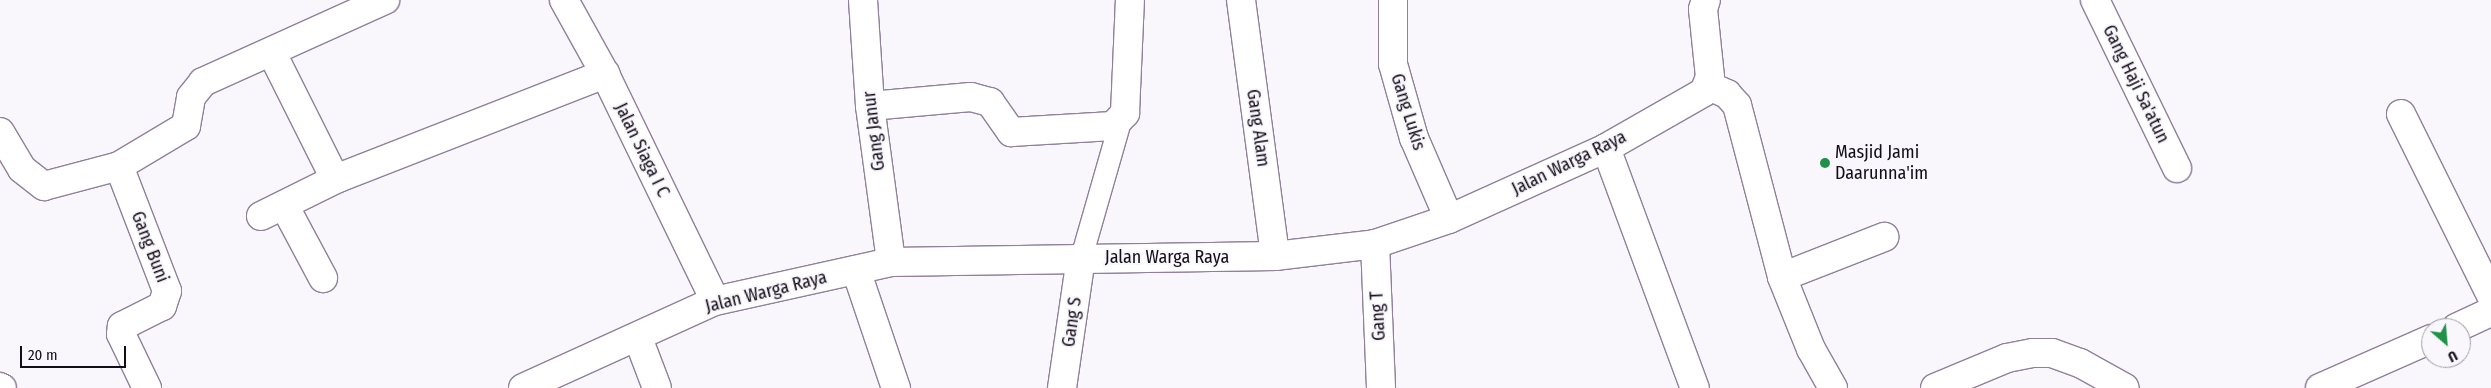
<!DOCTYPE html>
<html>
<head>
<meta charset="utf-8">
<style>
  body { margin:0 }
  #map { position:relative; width:2491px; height:388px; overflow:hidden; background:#f9f6fc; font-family:"Fira Sans Condensed",sans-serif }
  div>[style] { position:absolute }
  .roads { filter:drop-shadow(1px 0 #90809b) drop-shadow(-1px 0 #90809b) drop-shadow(0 1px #90809b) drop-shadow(0 -1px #90809b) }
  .lane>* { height:21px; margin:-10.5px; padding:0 10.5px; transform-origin:10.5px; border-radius:10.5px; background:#fff }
  .street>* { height:28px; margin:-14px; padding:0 14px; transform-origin:14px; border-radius:14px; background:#fff }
  .dots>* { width:14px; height:14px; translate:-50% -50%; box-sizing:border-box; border:2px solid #f9f6fc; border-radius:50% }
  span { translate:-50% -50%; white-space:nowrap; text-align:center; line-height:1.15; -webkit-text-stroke:4px #f9f6fc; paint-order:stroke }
  .street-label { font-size:18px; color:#130d17 }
  .poi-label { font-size:18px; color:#130d17 }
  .left { translate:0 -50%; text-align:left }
  .north { position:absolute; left:2421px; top:318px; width:50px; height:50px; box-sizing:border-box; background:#f9f6fc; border:1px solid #9d99a0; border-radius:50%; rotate:153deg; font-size:14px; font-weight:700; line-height:20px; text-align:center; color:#130d17 }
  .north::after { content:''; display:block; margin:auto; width:18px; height:22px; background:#21914a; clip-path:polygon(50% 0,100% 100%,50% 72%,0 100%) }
  .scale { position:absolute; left:20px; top:346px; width:106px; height:22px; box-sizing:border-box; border:2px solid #130d17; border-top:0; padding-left:6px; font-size:15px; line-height:18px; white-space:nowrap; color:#130d17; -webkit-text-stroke:4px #f9f6fc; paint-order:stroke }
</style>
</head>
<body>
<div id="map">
  <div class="roads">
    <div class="lane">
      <i style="left:1081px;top:257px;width:141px;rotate:-74deg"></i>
    </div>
    <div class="street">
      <i style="left:564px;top:0;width:85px;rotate:61deg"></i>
      <i style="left:605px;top:74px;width:252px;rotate:64.1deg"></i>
      <i style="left:863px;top:0;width:106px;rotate:86.2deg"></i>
      <i style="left:870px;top:106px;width:157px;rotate:82.3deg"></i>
      <i style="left:1241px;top:0;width:258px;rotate:82.4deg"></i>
      <i style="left:1393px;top:0;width:64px;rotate:90deg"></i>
      <i style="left:1393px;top:64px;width:77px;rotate:74.2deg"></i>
      <i style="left:1414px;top:138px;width:88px;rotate:66.6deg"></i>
      <i style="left:2095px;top:0;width:187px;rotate:64deg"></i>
      <i style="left:272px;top:53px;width:132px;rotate:63.4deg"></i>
      <i style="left:331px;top:171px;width:10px;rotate:45deg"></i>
      <i style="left:1709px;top:86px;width:20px;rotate:24deg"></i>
      <i style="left:1727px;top:94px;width:15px;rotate:48deg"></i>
      <i style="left:1737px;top:105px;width:178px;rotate:75.3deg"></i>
      <i style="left:1782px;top:277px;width:78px;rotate:68.1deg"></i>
      <i style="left:1811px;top:349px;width:45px;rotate:60.6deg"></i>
      <i style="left:870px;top:106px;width:101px;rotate:-5.1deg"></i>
      <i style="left:971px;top:97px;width:20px;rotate:15deg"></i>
      <i style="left:990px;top:102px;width:37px;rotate:55deg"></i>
      <i style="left:1011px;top:132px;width:102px;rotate:-3.4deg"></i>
      <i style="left:1113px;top:126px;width:18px;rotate:-47deg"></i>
      <i style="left:1125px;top:113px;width:113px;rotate:-87.5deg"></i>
      <i style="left:2401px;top:114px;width:202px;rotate:63.6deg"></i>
      <i style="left:0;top:132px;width:43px;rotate:59.3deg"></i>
      <i style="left:22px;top:169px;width:28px;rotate:38deg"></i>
      <i style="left:44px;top:186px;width:78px;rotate:-14.9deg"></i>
      <i style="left:119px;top:166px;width:78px;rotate:-30.8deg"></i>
      <i style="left:186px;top:126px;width:29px;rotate:-80deg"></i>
      <i style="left:191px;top:97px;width:19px;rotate:-51deg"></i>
      <i style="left:203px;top:82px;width:200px;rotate:-24.3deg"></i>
      <i style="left:1606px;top:148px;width:256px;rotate:69.7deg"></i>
      <i style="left:119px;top:166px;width:134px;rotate:69deg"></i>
      <i style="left:167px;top:291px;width:16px;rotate:108deg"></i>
      <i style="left:162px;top:306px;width:45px;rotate:153.4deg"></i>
      <i style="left:122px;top:326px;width:8px;rotate:97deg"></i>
      <i style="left:121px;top:334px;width:60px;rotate:64.3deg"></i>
      <i style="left:284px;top:205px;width:83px;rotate:61.9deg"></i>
      <i style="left:261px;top:216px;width:86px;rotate:-26.3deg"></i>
      <i style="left:338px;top:178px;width:287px;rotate:-21.3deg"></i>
      <i style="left:1375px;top:244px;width:144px;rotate:87.6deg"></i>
      <i style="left:856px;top:270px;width:125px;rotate:71.3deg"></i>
      <i style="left:1782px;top:277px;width:110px;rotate:-21.4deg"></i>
      <i style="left:2456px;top:328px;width:38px;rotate:-25deg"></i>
      <i style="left:638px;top:338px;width:53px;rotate:69.2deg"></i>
      <i style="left:0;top:387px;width:2px;rotate:27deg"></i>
      <i style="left:523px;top:388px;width:211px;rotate:-24.4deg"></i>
      <i style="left:715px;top:301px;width:180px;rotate:-12.5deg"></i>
      <i style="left:891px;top:262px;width:384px;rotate:-0.9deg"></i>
      <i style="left:1275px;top:256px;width:101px;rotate:-6.8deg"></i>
      <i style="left:1375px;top:244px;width:78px;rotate:-18.7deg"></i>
      <i style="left:1449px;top:219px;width:172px;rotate:-24.3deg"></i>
      <i style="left:1606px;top:148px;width:113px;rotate:-29.7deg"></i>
      <i style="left:1704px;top:92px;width:16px;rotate:-68deg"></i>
      <i style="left:1710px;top:77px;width:68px;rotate:-95.9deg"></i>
      <i style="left:1703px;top:9px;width:9px;rotate:-72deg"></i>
      <i style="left:1062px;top:388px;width:132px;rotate:-81.7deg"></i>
      <i style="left:1935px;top:388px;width:78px;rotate:-22.6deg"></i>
      <i style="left:2007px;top:358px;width:26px;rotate:-11deg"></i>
      <i style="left:2033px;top:353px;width:19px"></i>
      <i style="left:2052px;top:353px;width:30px;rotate:20deg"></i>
      <i style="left:2080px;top:363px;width:51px;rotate:29.1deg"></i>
      <i style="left:2320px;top:388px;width:121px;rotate:-23.8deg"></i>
    </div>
  </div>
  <div class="dots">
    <i style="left:1825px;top:163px;background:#21914a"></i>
  </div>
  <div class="street-label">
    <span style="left:2136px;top:84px;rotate:64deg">Gang Haji Sa'atun</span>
    <span style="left:1408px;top:112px;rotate:73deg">Gang Lukis</span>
    <span style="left:1258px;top:128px;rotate:82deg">Gang Alam</span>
    <span style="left:874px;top:131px;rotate:-97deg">Gang Janur</span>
    <span style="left:642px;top:150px;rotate:64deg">Jalan Siaga I C</span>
    <span style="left:1569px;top:163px;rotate:-26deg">Jalan Warga Raya</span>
    <span style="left:150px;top:247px;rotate:69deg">Gang Buni</span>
    <span style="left:1167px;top:257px">Jalan Warga Raya</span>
    <span style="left:766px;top:292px;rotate:-14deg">Jalan Warga Raya</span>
    <span style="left:1378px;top:316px;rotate:-93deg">Gang T</span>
    <span style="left:1072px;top:322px;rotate:-82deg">Gang S</span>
  </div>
  <div class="poi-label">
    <span class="left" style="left:1835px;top:163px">Masjid Jami<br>Daarunna'im</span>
  </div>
  <div class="north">U</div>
  <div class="scale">20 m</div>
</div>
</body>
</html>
